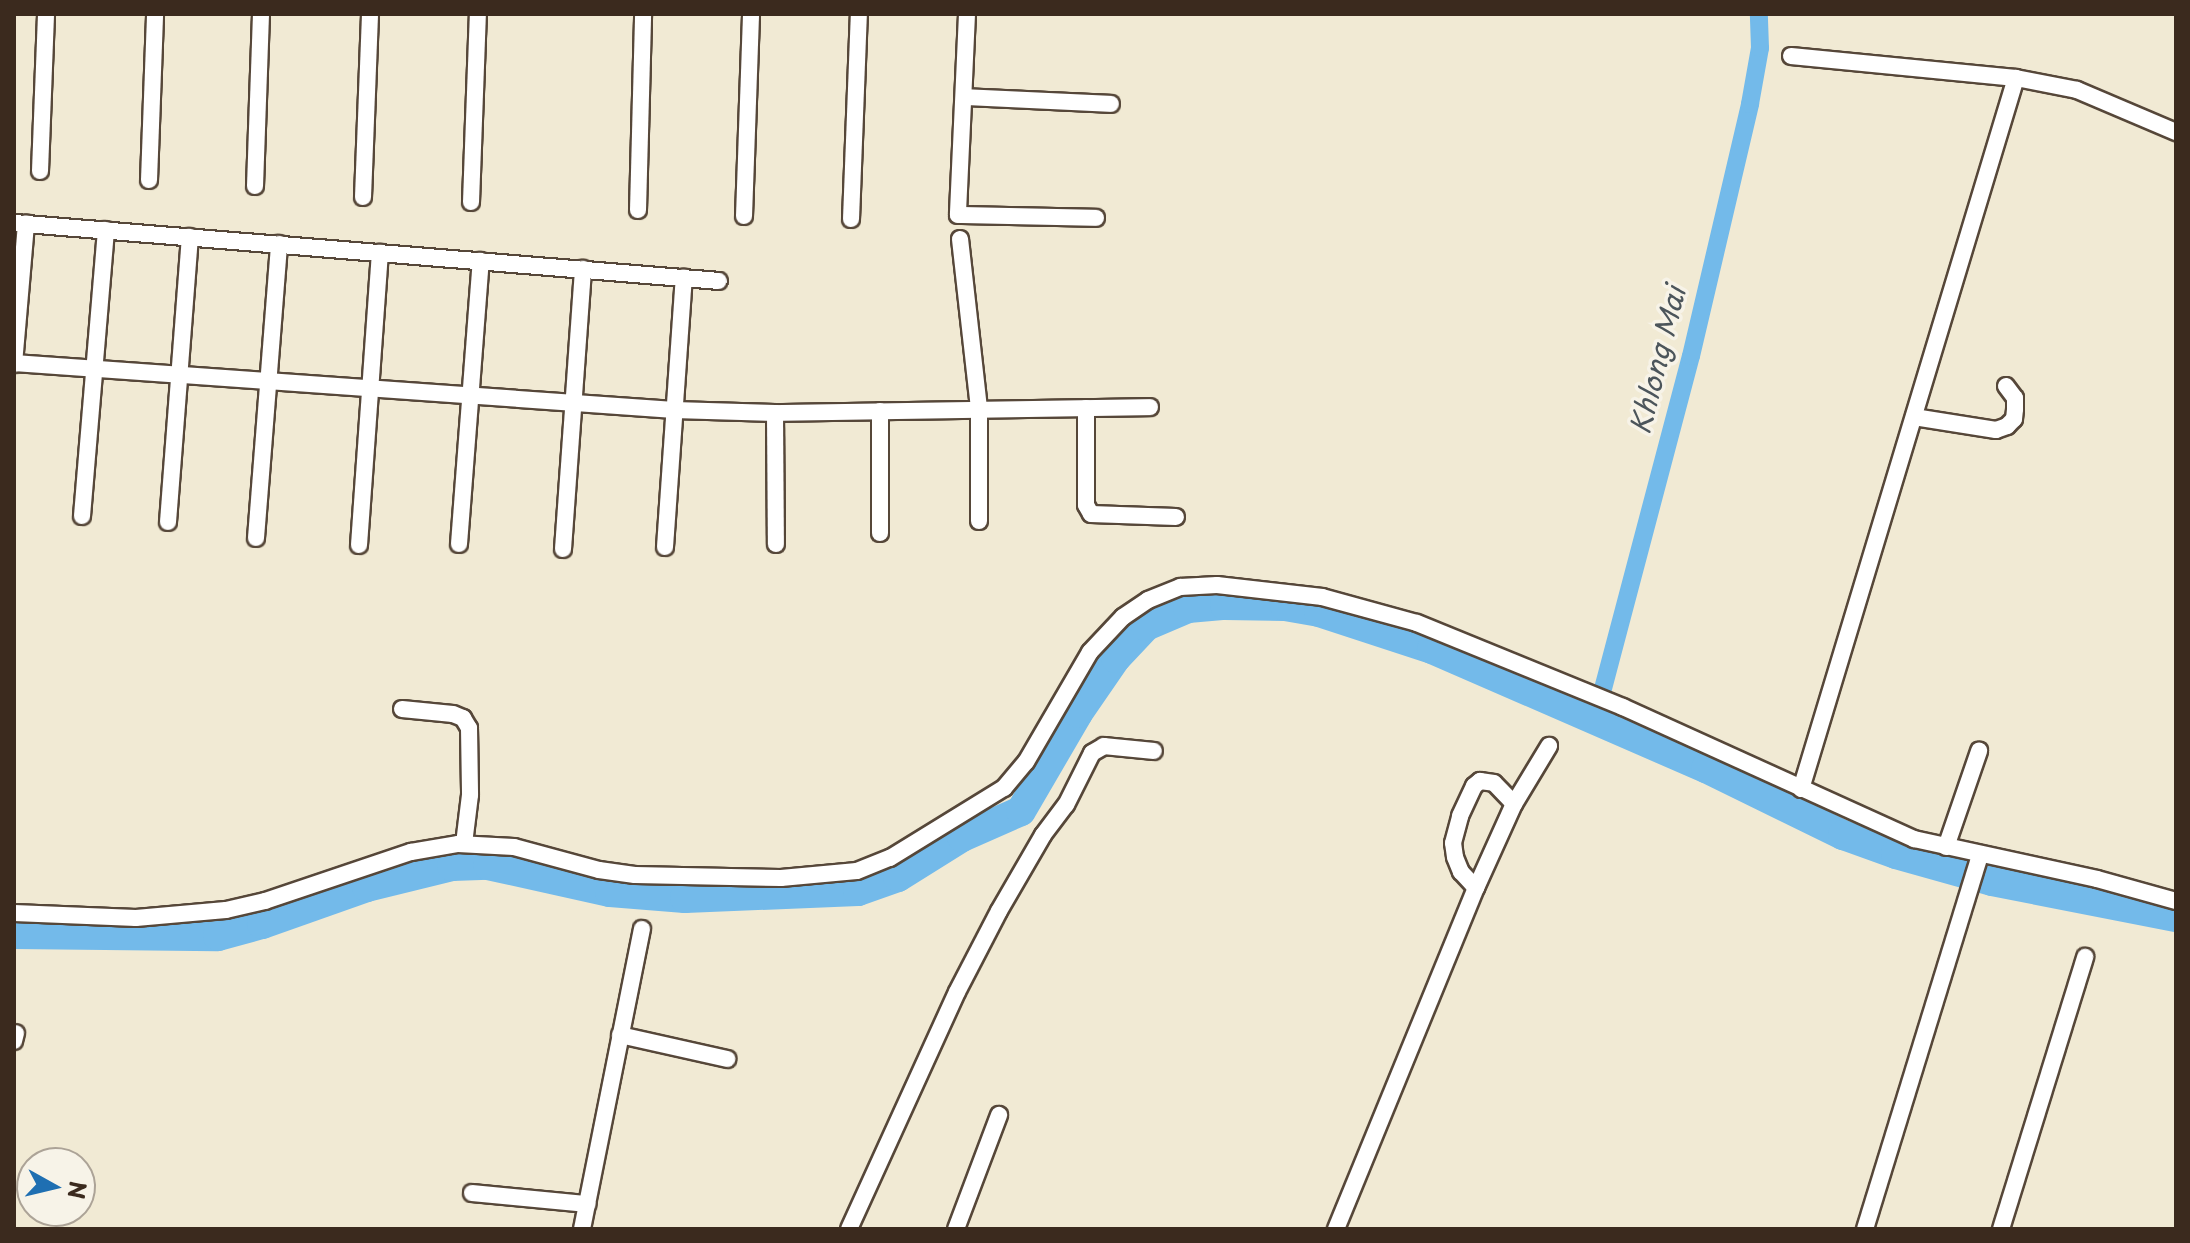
<!DOCTYPE html>
<html>
<head>
<meta charset="utf-8">
<style>
  body { margin:0 }
  #map { position:relative; width:2190px; height:1243px; overflow:hidden; background:#f1ead4; font-family:"Playpen Sans",sans-serif }
  div>[style] { position:absolute }
  .canal>* { height:18px; margin:-9px; padding:0 9px; transform-origin:9px; border-radius:9px; background:#73baea }
  .river>* { height:30px; margin:-15px; padding:0 15px; transform-origin:15px; border-radius:15px; background:#73baea }
  .roads { filter:drop-shadow(2px 0 #564739) drop-shadow(-2px 0 #564739) drop-shadow(0 2px #564739) drop-shadow(0 -2px #564739) }
  .street>* { height:16px; margin:-8px; padding:0 8px; transform-origin:8px; border-radius:8px; background:#fff }
  span { translate:-50% -50%; white-space:nowrap; text-align:center; line-height:1.15; -webkit-text-stroke:7px #f7f3e8; paint-order:stroke }
  .water-label { font-size:28px; color:#4c555b; font-style:italic }
  .frame { position:absolute; inset:0; border:16px solid #3b2a1e; pointer-events:none }
  .north { position:absolute; left:16px; top:1147px; width:80px; height:80px; box-sizing:border-box; background:#f7f3e8; border:2px solid #aca397; border-radius:50%; rotate:98deg; font-size:22px; font-weight:700; line-height:32px; text-align:center; color:#3b2a1e }
  .north::after { content:''; display:block; margin:auto; width:28px; height:36px; background:#1f6fb2; clip-path:polygon(50% 0,100% 100%,50% 72%,0 100%) }
</style>
</head>
<body>
<div id="map">
  <div class="canal">
    <i style="left:1595px;top:719px;width:375px;rotate:-75.2deg"></i>
    <i style="left:1691px;top:356px;width:259px;rotate:-76.8deg"></i>
    <i style="left:1750px;top:104px;width:57px;rotate:-79.9deg"></i>
    <i style="left:1760px;top:48px;width:34px;rotate:-92deg"></i>
  </div>
  <div class="river">
    <i style="left:14px;top:934px;width:204px;rotate:0.6deg"></i>
    <i style="left:218px;top:936px;width:46px;rotate:-15.3deg"></i>
    <i style="left:262px;top:924px;width:111px;rotate:-19.4deg"></i>
    <i style="left:367px;top:887px;width:88px;rotate:-13.9deg"></i>
    <i style="left:452px;top:866px;width:36px;rotate:-2deg"></i>
    <i style="left:488px;top:865px;width:125px;rotate:12.5deg"></i>
    <i style="left:610px;top:892px;width:75px;rotate:4.6deg"></i>
    <i style="left:685px;top:898px;width:173px;rotate:-2.3deg"></i>
    <i style="left:858px;top:891px;width:42px;rotate:-19.3deg"></i>
    <i style="left:898px;top:877px;width:75px;rotate:-32deg"></i>
    <i style="left:962px;top:837px;width:64px;rotate:-23.8deg"></i>
    <i style="left:1021px;top:811px;width:113px;rotate:-59.8deg"></i>
    <i style="left:1078px;top:713px;width:67px;rotate:-55.4deg"></i>
    <i style="left:1116px;top:658px;width:44px;rotate:-46.8deg"></i>
    <i style="left:1146px;top:626px;width:46px;rotate:-23.2deg"></i>
    <i style="left:1188px;top:608px;width:37px;rotate:-5deg"></i>
    <i style="left:1225px;top:605px;width:60px;rotate:1deg"></i>
    <i style="left:1285px;top:606px;width:35px;rotate:10deg"></i>
    <i style="left:1319px;top:612px;width:119px;rotate:18.1deg"></i>
    <i style="left:1432px;top:649px;width:299px;rotate:23.5deg"></i>
    <i style="left:1706px;top:768px;width:153px;rotate:26.1deg"></i>
    <i style="left:1843px;top:835px;width:56px;rotate:19.7deg"></i>
    <i style="left:1896px;top:854px;width:100px;rotate:15.7deg"></i>
    <i style="left:1992px;top:881px;width:187px;rotate:11.1deg"></i>
  </div>
  <div class="roads">
    <div class="street">
      <i style="left:967px;top:14px;width:201px;rotate:92.6deg"></i>
      <i style="left:958px;top:215px;width:138px;rotate:1.2deg"></i>
      <i style="left:1791px;top:56px;width:226px;rotate:5.6deg"></i>
      <i style="left:2016px;top:78px;width:62px;rotate:11.1deg"></i>
      <i style="left:2077px;top:90px;width:108px;rotate:23deg"></i>
      <i style="left:964px;top:97px;width:147px;rotate:2.7deg"></i>
      <i style="left:40px;top:171px;width:157px;rotate:-87.8deg"></i>
      <i style="left:149px;top:180px;width:166px;rotate:-87.9deg"></i>
      <i style="left:255px;top:186px;width:172px;rotate:-88deg"></i>
      <i style="left:363px;top:197px;width:183px;rotate:-87.8deg"></i>
      <i style="left:471px;top:202px;width:188px;rotate:-87.9deg"></i>
      <i style="left:638px;top:210px;width:196px;rotate:-88.5deg"></i>
      <i style="left:744px;top:216px;width:202px;rotate:-88deg"></i>
      <i style="left:851px;top:219px;width:205px;rotate:-87.8deg"></i>
      <i style="left:14px;top:223px;width:707px;rotate:4.7deg"></i>
      <i style="left:960px;top:239px;width:171px;rotate:83.6deg"></i>
      <i style="left:979px;top:409px;width:112px;rotate:90deg"></i>
      <i style="left:14px;top:363px;width:662px;rotate:4.07deg"></i>
      <i style="left:674px;top:410px;width:101px;rotate:1.7deg"></i>
      <i style="left:775px;top:413px;width:375px;rotate:-0.9deg"></i>
      <i style="left:14px;top:364px;width:141px;rotate:-85.1deg"></i>
      <i style="left:1086px;top:408px;width:97px;rotate:90deg"></i>
      <i style="left:1086px;top:505px;width:10px;rotate:61deg"></i>
      <i style="left:1091px;top:514px;width:85px;rotate:2deg"></i>
      <i style="left:775px;top:413px;width:131px;rotate:89.6deg"></i>
      <i style="left:1914px;top:417px;width:83px;rotate:9deg"></i>
      <i style="left:1996px;top:430px;width:12px;rotate:-20deg"></i>
      <i style="left:2007px;top:426px;width:10px;rotate:-45deg"></i>
      <i style="left:2014px;top:419px;width:10px;rotate:-84deg"></i>
      <i style="left:2015px;top:409px;width:11px;rotate:-90deg"></i>
      <i style="left:2015px;top:398px;width:15px;rotate:-127deg"></i>
      <i style="left:82px;top:516px;width:287px;rotate:-85.2deg"></i>
      <i style="left:168px;top:522px;width:286px;rotate:-85.6deg"></i>
      <i style="left:880px;top:533px;width:122px;rotate:-90deg"></i>
      <i style="left:256px;top:538px;width:295px;rotate:-85.5deg"></i>
      <i style="left:459px;top:544px;width:284px;rotate:-85.6deg"></i>
      <i style="left:359px;top:545px;width:293px;rotate:-85.9deg"></i>
      <i style="left:665px;top:547px;width:270px;rotate:-86deg"></i>
      <i style="left:563px;top:549px;width:281px;rotate:-85.9deg"></i>
      <i style="left:402px;top:709px;width:51px;rotate:5.6deg"></i>
      <i style="left:453px;top:714px;width:11px;rotate:22deg"></i>
      <i style="left:463px;top:718px;width:12px;rotate:59deg"></i>
      <i style="left:469px;top:728px;width:67px;rotate:89.1deg"></i>
      <i style="left:470px;top:795px;width:49px;rotate:97deg"></i>
      <i style="left:1801px;top:789px;width:743px;rotate:-73.18deg"></i>
      <i style="left:1946px;top:847px;width:102px;rotate:-71deg"></i>
      <i style="left:1476px;top:888px;width:22px;rotate:-133deg"></i>
      <i style="left:1461px;top:872px;width:16px;rotate:-112deg"></i>
      <i style="left:1455px;top:857px;width:14px;rotate:-98deg"></i>
      <i style="left:1453px;top:843px;width:28px;rotate:-75deg"></i>
      <i style="left:1460px;top:816px;width:33px;rotate:-65deg"></i>
      <i style="left:1474px;top:786px;width:8px;rotate:-40deg"></i>
      <i style="left:1480px;top:781px;width:14px;rotate:8deg"></i>
      <i style="left:1494px;top:783px;width:29px;rotate:46deg"></i>
      <i style="left:14px;top:913px;width:122px;rotate:2.3deg"></i>
      <i style="left:136px;top:918px;width:90px;rotate:-5.1deg"></i>
      <i style="left:226px;top:910px;width:40px;rotate:-13deg"></i>
      <i style="left:265px;top:901px;width:154px;rotate:-18.6deg"></i>
      <i style="left:411px;top:852px;width:48px;rotate:-9.7deg"></i>
      <i style="left:458px;top:844px;width:56px;rotate:3.1deg"></i>
      <i style="left:514px;top:847px;width:88px;rotate:15.1deg"></i>
      <i style="left:599px;top:870px;width:36px;rotate:8deg"></i>
      <i style="left:635px;top:875px;width:146px;rotate:1.2deg"></i>
      <i style="left:781px;top:878px;width:76px;rotate:-5.3deg"></i>
      <i style="left:857px;top:871px;width:35px;rotate:-22deg"></i>
      <i style="left:890px;top:858px;width:134px;rotate:-31.6deg"></i>
      <i style="left:1004px;top:788px;width:34px;rotate:-50deg"></i>
      <i style="left:1026px;top:762px;width:127px;rotate:-59.8deg"></i>
      <i style="left:1090px;top:652px;width:48px;rotate:-46.7deg"></i>
      <i style="left:1123px;top:617px;width:30px;rotate:-34deg"></i>
      <i style="left:1148px;top:600px;width:35px;rotate:-22deg"></i>
      <i style="left:1180px;top:587px;width:37px;rotate:-3deg"></i>
      <i style="left:1217px;top:585px;width:106px;rotate:6.5deg"></i>
      <i style="left:1322px;top:597px;width:98px;rotate:15.3deg"></i>
      <i style="left:1417px;top:623px;width:222px;rotate:22.2deg"></i>
      <i style="left:1623px;top:707px;width:320px;rotate:24.4deg"></i>
      <i style="left:1914px;top:839px;width:187px;rotate:12.3deg"></i>
      <i style="left:2097px;top:879px;width:82px;rotate:15.6deg"></i>
      <i style="left:620px;top:1035px;width:110px;rotate:12.6deg"></i>
      <i style="left:14px;top:1041px;width:8px;rotate:-76deg"></i>
      <i style="left:472px;top:1193px;width:116px;rotate:5.5deg"></i>
      <i style="left:582px;top:1229px;width:306px;rotate:-78.7deg"></i>
      <i style="left:849px;top:1229px;width:260px;rotate:-65.5deg"></i>
      <i style="left:957px;top:992px;width:91px;rotate:-62.6deg"></i>
      <i style="left:999px;top:911px;width:88px;rotate:-59.9deg"></i>
      <i style="left:1043px;top:835px;width:38px;rotate:-53deg"></i>
      <i style="left:1066px;top:805px;width:58px;rotate:-63.4deg"></i>
      <i style="left:1092px;top:753px;width:14px;rotate:-30deg"></i>
      <i style="left:1104px;top:746px;width:50px;rotate:5.7deg"></i>
      <i style="left:956px;top:1229px;width:122px;rotate:-69.3deg"></i>
      <i style="left:1336px;top:1229px;width:369px;rotate:-67.7deg"></i>
      <i style="left:1476px;top:888px;width:92px;rotate:-65.7deg"></i>
      <i style="left:1514px;top:804px;width:68px;rotate:-58.9deg"></i>
      <i style="left:1865px;top:1229px;width:390px;rotate:-72.9deg"></i>
      <i style="left:2001px;top:1229px;width:285px;rotate:-72.8deg"></i>
    </div>
  </div>
  <div class="water-label">
    <span style="left:1657px;top:360px;rotate:-76deg">Khlong Mai</span>
  </div>
  <div class="frame"></div>
  <div class="north">N</div>
</div>
</body>
</html>
